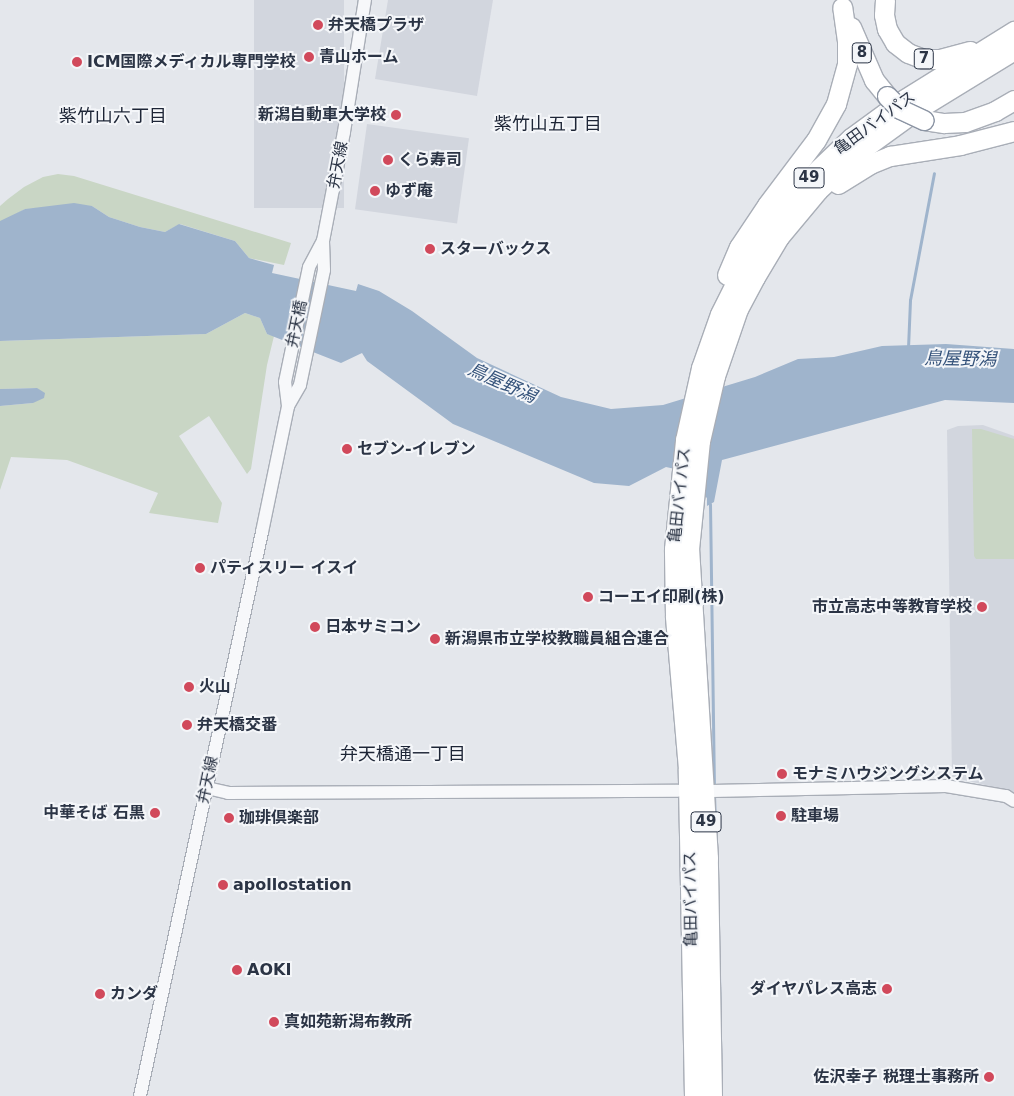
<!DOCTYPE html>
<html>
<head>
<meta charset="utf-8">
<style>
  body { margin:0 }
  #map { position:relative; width:1014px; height:1096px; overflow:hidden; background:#e4e7ec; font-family:"DejaVu Sans","Noto Sans JP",sans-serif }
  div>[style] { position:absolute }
  .built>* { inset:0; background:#d2d6de; transform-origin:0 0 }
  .green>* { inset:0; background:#c9d6c5 }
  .water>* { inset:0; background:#9fb4cc }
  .stream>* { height:3px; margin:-1.5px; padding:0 1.5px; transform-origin:1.5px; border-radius:1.5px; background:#9fb4cc }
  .roads { filter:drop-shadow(1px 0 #a9aeb7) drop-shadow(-1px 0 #a9aeb7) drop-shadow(0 1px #a9aeb7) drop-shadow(0 -1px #a9aeb7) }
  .minor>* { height:12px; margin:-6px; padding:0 6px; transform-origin:6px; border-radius:6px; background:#f7f8fa }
  .highway>* { height:19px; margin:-9.5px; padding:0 9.5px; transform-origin:9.5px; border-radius:9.5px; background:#fff }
  .bridges { filter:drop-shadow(1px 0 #8b94a3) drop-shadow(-1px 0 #8b94a3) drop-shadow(0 1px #8b94a3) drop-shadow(0 -1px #8b94a3) }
  .highway-bridge>* { height:19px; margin:-9.5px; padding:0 9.5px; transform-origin:9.5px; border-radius:9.5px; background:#fff }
  .dots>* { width:14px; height:14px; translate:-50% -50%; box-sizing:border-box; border:2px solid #f4f6f9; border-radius:50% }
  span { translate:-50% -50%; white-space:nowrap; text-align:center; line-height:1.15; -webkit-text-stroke:4px #f4f6f9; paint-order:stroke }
  .shield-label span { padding:1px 4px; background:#f4f6f9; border:1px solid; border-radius:4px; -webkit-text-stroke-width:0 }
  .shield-label { font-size:15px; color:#2b3445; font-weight:700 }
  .poi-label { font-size:16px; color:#2b3445; font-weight:700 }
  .left { translate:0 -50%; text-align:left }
  .right { translate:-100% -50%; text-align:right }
  .street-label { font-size:16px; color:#2b3445 }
  .neighbourhood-label { font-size:18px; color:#1d2536 }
  .water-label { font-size:18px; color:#34527a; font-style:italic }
</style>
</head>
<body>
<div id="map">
  <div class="built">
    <i style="left:254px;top:0;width:90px;height:208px"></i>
    <i style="clip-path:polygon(388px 0,493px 0,477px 96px,375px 79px)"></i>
    <i style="left:367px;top:124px;width:103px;height:86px;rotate:8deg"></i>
    <i style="clip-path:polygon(983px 425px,1014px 436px,1014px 792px,952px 777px,947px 430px,958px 426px)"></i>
  </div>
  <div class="green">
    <i style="clip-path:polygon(58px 174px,74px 176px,291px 243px,284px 265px,249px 258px,235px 241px,180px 224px,165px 232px,140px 227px,109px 217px,92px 206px,25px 209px,0 223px,0 206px,8px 199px,24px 187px,43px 177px)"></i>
    <i style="clip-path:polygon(245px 313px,260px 318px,267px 334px,274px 336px,267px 365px,251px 469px,247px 474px,209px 416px,179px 436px,222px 503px,218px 523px,149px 513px,158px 493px,67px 460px,11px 457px,0 490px,0 406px,33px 403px,37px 388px,0 389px,0 341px,206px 334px)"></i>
    <i style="clip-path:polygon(972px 429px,981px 429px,1014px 439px,1014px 559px,976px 559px,974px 556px)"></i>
  </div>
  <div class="water">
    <i style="clip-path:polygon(74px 203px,92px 206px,109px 217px,140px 227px,165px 232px,179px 224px,235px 241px,249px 258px,274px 265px,272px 273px,356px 291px,358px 284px,379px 291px,412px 311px,477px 358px,561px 397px,611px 409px,663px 405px,755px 377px,798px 359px,834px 357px,882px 346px,946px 344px,1014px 349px,1014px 403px,945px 400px,722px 460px,714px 502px,707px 506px,707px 498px,675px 469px,666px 467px,629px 486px,594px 483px,453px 424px,367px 361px,362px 353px,341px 363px,267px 334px,260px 318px,245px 313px,206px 334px,0 341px,0 221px,25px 209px)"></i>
    <i style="clip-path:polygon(37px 388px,45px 393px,44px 398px,33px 403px,0 406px,0 389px)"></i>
  </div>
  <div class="stream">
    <i style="left:908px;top:348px;width:48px;rotate:-87.6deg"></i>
    <i style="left:910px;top:300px;width:129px;rotate:-79.3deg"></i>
    <i style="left:710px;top:504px;width:284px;rotate:89.2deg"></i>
    <i style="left:714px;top:794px;width:24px;rotate:88deg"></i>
    <i style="left:719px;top:974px;width:122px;rotate:89.1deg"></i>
  </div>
  <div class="roads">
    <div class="minor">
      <i style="left:288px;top:406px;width:24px;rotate:-60deg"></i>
      <i style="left:300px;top:385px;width:117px;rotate:-78.2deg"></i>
      <i style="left:324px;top:270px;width:29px;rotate:-92deg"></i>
      <i style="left:323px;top:241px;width:111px;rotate:-79.1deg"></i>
      <i style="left:344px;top:132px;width:134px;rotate:-81deg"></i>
      <i style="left:207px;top:788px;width:22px;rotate:13deg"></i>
      <i style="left:228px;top:793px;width:450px;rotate:-0.3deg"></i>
      <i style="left:712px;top:791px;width:234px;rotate:-1.2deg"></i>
      <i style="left:946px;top:786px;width:61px;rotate:9.5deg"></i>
      <i style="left:1006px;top:796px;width:9px;rotate:32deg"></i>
      <i style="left:140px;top:1096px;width:577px;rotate:-77.79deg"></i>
      <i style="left:262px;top:532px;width:129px;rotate:-78.3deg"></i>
      <i style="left:288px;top:406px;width:24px;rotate:-97deg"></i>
      <i style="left:285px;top:382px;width:117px;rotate:-78.2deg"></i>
      <i style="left:309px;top:267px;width:30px;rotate:-62deg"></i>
    </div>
    <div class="highway">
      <i style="left:885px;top:0;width:15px;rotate:94deg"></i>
      <i style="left:884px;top:15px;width:14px;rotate:78deg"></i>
      <i style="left:887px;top:29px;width:16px;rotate:60deg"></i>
      <i style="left:895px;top:43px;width:16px;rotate:38deg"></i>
      <i style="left:908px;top:53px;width:17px;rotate:21deg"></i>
      <i style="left:924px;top:59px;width:16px"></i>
      <i style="left:940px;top:59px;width:31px;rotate:-15deg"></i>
      <i style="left:851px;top:27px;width:58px;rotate:66.5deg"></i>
      <i style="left:874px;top:80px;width:21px;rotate:51deg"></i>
      <i style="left:924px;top:120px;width:20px;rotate:9deg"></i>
      <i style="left:944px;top:123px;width:21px;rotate:-3deg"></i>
      <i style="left:965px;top:122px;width:32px;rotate:-20deg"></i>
      <i style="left:995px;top:111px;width:22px;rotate:-30deg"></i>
      <i style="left:838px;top:184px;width:38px;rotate:-32deg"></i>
      <i style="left:870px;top:164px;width:22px;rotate:-22deg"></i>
      <i style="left:890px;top:156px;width:71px;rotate:-8.9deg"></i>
      <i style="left:960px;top:145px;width:56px;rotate:-14.5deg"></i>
      <i style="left:727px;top:275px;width:30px;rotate:-67deg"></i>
      <i style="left:739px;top:247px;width:50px;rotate:-56.3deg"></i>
      <i style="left:767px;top:205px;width:81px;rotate:-53deg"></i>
      <i style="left:816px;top:140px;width:41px;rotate:-60.9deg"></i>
      <i style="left:836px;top:104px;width:41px;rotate:-74.6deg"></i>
      <i style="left:847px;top:64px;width:23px;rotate:-90deg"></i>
      <i style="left:847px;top:41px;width:34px;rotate:-98deg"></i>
      <i style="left:694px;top:1096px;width:327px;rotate:-91.1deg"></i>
      <i style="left:688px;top:769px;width:154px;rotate:-94.9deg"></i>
      <i style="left:675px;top:616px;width:67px;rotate:-90.9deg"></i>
      <i style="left:674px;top:549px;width:110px;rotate:-84.2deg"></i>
      <i style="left:685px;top:440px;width:74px;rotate:-77.5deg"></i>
      <i style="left:701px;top:368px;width:57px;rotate:-70.6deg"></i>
      <i style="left:720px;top:314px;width:45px;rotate:-63.4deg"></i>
      <i style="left:740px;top:274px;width:70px;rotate:-57.9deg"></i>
      <i style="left:777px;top:215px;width:50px;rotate:-49deg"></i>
      <i style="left:810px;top:177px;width:57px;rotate:-43.6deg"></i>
      <i style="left:851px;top:138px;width:64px;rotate:-36.2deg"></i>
      <i style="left:903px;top:100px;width:131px;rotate:-31.9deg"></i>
      <i style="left:712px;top:1096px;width:238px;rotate:-91deg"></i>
      <i style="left:708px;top:858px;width:310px;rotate:-93.5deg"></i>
      <i style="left:689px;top:549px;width:109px;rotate:-84.2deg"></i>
      <i style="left:700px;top:441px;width:67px;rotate:-77deg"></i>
      <i style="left:715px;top:376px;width:71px;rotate:-71.1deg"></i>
      <i style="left:738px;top:309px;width:36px;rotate:-62deg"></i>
      <i style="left:755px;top:277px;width:47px;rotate:-59deg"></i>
      <i style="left:779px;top:237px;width:61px;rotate:-50.3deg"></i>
      <i style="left:818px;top:190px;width:57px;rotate:-42.9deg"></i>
      <i style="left:860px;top:151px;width:72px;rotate:-35.9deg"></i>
      <i style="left:918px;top:109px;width:113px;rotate:-31.6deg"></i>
    </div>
  </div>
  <div class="bridges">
    <div class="highway-bridge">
      <i style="left:887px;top:96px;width:18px;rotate:45deg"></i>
      <i style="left:900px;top:109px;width:26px;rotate:25deg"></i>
    </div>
  </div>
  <div class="dots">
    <i style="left:318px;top:25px;background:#d1495b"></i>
    <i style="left:309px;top:57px;background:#d1495b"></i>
    <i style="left:77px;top:62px;background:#d1495b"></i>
    <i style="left:396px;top:115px;background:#d1495b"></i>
    <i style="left:388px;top:160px;background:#d1495b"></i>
    <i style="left:375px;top:191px;background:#d1495b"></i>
    <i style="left:430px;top:249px;background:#d1495b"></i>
    <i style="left:347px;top:449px;background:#d1495b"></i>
    <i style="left:200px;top:568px;background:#d1495b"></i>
    <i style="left:588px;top:597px;background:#d1495b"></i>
    <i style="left:982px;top:607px;background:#d1495b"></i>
    <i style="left:315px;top:627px;background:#d1495b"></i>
    <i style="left:435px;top:639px;background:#d1495b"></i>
    <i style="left:189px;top:687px;background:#d1495b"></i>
    <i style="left:187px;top:725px;background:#d1495b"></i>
    <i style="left:782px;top:774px;background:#d1495b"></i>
    <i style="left:155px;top:813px;background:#d1495b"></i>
    <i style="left:781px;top:816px;background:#d1495b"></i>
    <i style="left:229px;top:818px;background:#d1495b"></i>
    <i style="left:223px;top:885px;background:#d1495b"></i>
    <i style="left:237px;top:970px;background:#d1495b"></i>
    <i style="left:887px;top:989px;background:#d1495b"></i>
    <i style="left:100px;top:994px;background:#d1495b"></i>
    <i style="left:274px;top:1022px;background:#d1495b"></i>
    <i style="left:989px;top:1077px;background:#d1495b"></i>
  </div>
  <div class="shield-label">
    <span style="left:862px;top:53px">8</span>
    <span style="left:924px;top:59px">7</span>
    <span style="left:809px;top:178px">49</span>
    <span style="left:706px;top:822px">49</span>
  </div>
  <div class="poi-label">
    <span class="left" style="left:328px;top:25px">弁天橋プラザ</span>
    <span class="left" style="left:319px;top:57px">青山ホーム</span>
    <span class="left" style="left:87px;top:62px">ICM国際メディカル専門学校</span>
    <span class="right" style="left:386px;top:115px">新潟自動車大学校</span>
    <span class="left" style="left:398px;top:160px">くら寿司</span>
    <span class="left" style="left:385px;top:191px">ゆず庵</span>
    <span class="left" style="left:440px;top:249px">スターバックス</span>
    <span class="left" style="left:357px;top:449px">セブン-イレブン</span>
    <span class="left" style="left:210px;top:568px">パティスリー イスイ</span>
    <span class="left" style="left:598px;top:597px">コーエイ印刷(株)</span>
    <span class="right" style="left:972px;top:607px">市立高志中等教育学校</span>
    <span class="left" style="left:325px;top:627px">日本サミコン</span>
    <span class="left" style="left:445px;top:639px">新潟県市立学校教職員組合連合</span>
    <span class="left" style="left:199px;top:687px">火山</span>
    <span class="left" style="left:197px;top:725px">弁天橋交番</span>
    <span class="left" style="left:792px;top:774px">モナミハウジングシステム</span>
    <span class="right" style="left:145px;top:813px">中華そば 石黒</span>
    <span class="left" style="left:791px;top:816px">駐車場</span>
    <span class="left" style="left:239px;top:818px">珈琲倶楽部</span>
    <span class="left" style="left:233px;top:885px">apollostation</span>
    <span class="left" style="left:247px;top:970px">AOKI</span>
    <span class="right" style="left:877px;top:989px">ダイヤパレス高志</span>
    <span class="left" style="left:110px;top:994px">カンダ</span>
    <span class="left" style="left:284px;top:1022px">真如苑新潟布教所</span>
    <span class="right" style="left:979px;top:1077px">佐沢幸子 税理士事務所</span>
  </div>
  <div class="street-label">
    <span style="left:875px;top:123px;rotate:-36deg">亀田バイパス</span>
    <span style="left:338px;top:165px;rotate:-79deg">弁天線</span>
    <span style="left:297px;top:324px;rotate:-78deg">弁天橋</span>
    <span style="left:680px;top:495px;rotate:-84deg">亀田バイパス</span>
    <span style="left:208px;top:780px;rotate:-78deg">弁天線</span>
    <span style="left:691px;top:899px;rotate:-91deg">亀田バイパス</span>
  </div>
  <div class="neighbourhood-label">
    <span style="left:113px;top:116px">紫竹山六丁目</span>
    <span style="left:548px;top:124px">紫竹山五丁目</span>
    <span style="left:403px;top:754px">弁天橋通一丁目</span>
  </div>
  <div class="water-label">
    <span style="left:960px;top:359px;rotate:1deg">鳥屋野潟</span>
    <span style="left:502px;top:383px;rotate:24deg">鳥屋野潟</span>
  </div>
</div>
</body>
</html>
